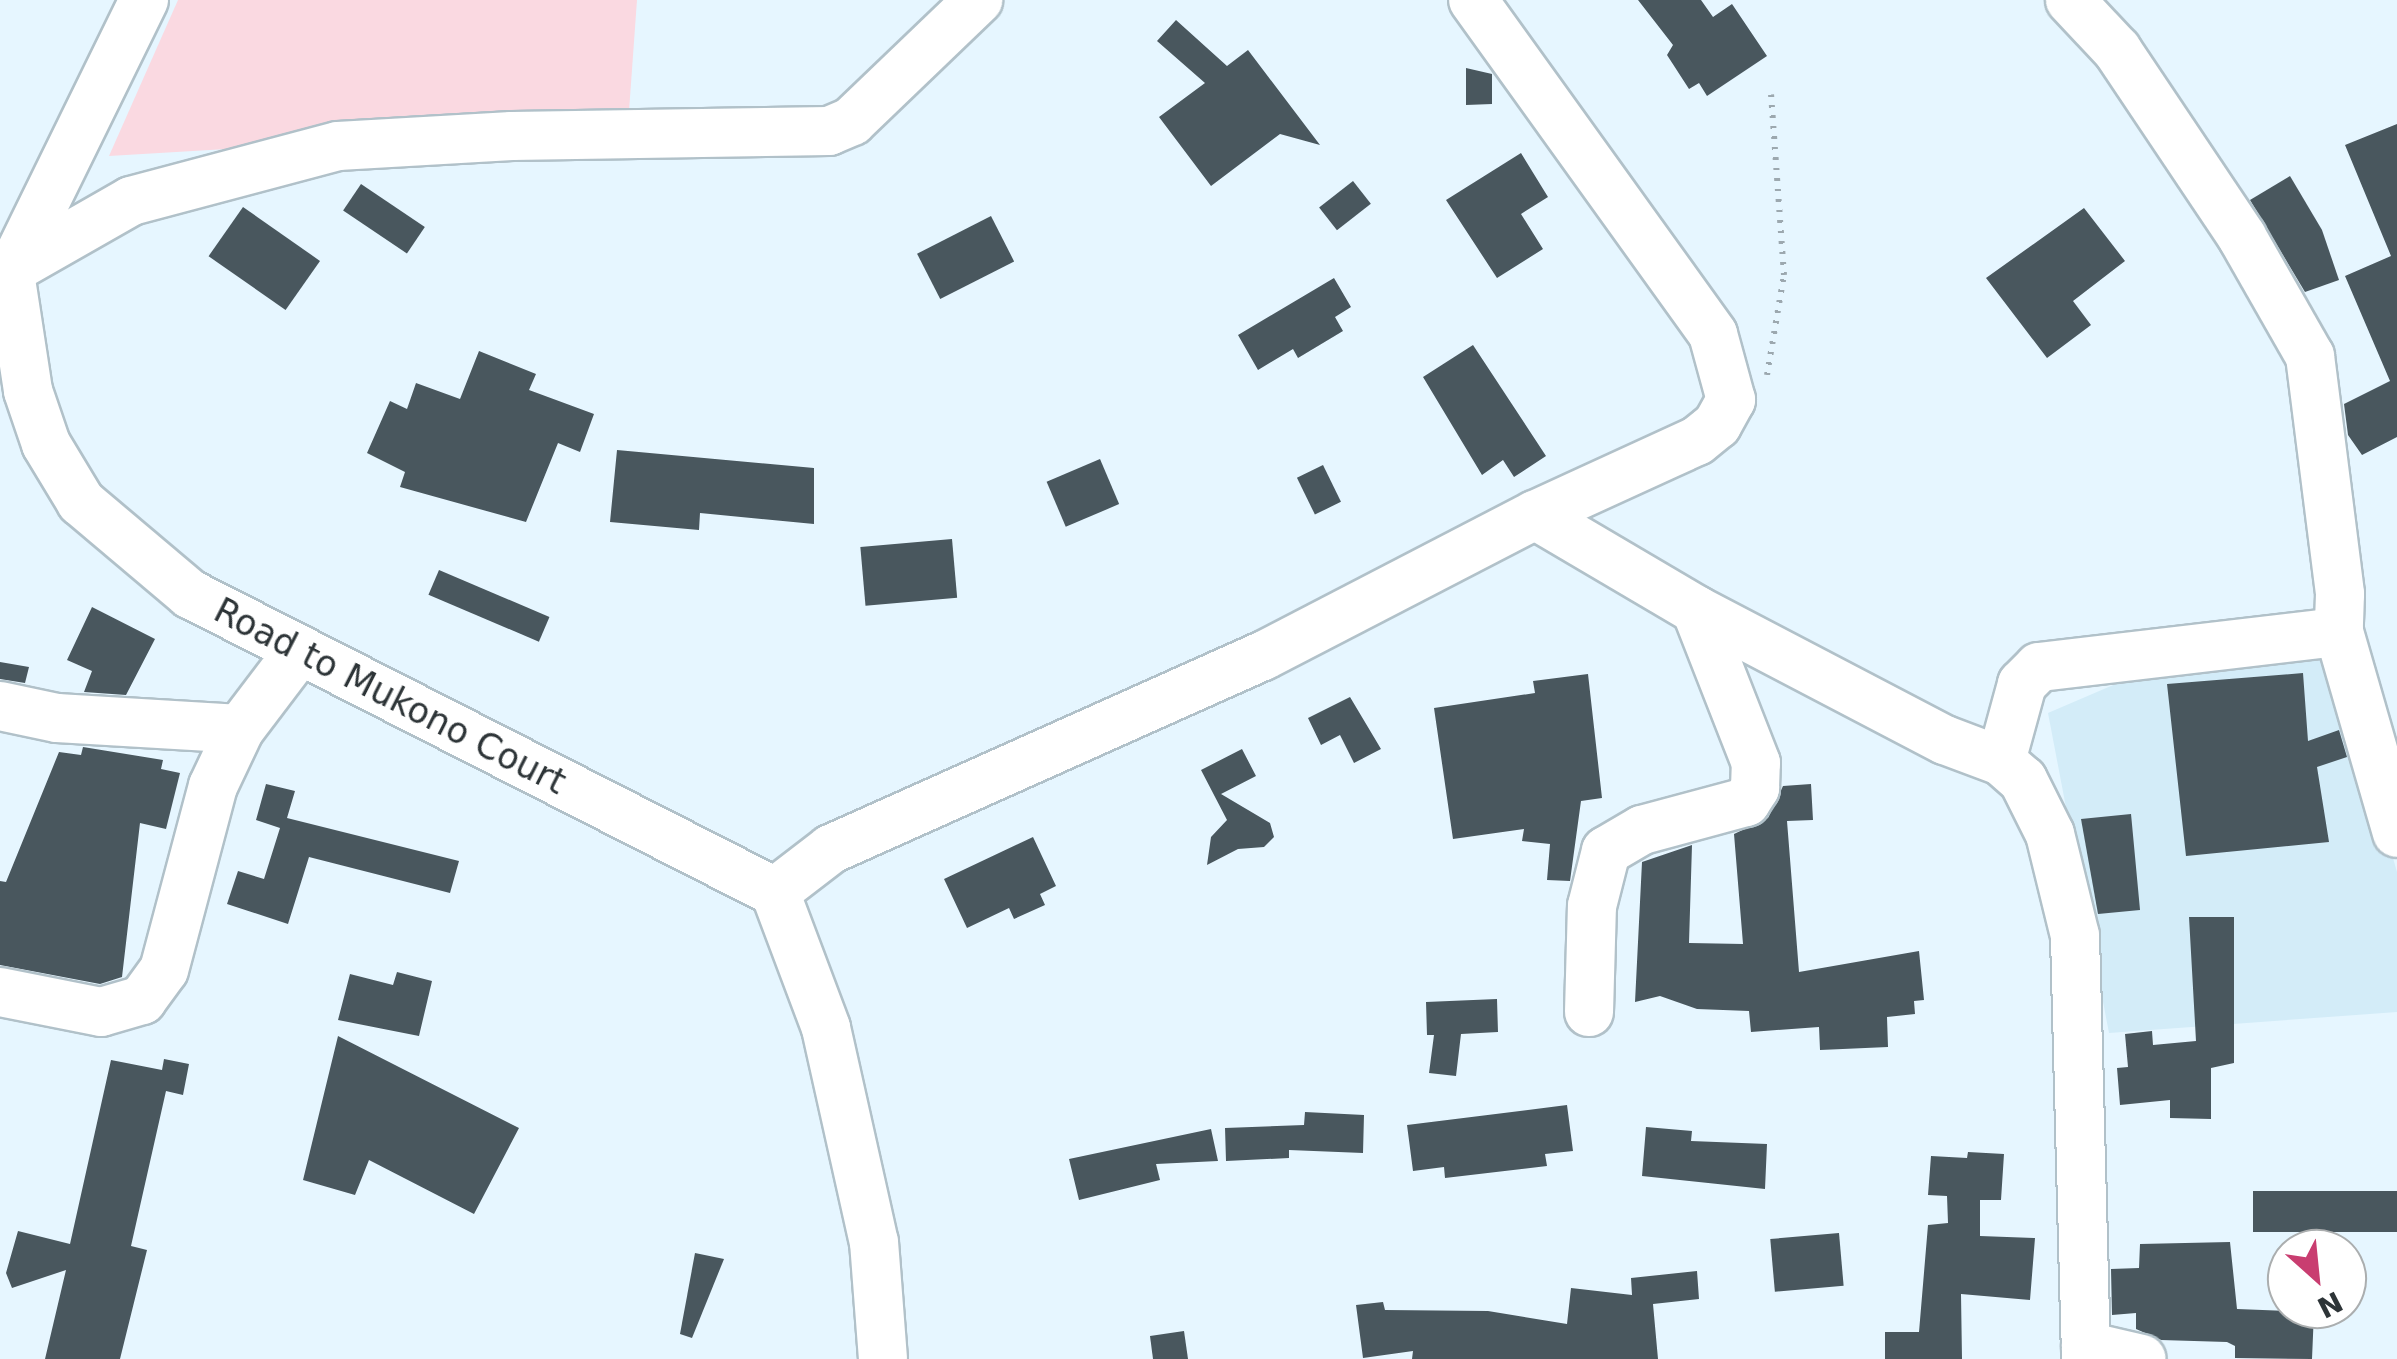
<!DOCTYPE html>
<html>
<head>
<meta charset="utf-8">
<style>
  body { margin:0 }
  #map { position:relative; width:2397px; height:1359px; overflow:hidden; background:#e6f6ff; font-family:"DejaVu Sans",sans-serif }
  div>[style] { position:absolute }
  .built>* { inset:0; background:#d3ecf8 }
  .green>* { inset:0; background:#fad9e1 }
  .building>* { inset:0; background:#49575e; transform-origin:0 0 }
  .path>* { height:6px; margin-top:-3px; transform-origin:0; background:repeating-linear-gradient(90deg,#9ca8af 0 2.5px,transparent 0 10.5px) }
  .roads { filter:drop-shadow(2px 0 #b1c1c9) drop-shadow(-2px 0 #b1c1c9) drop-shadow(0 2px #b1c1c9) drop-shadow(0 -2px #b1c1c9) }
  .minor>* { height:48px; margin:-24px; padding:0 24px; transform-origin:24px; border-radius:24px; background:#fff }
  span { translate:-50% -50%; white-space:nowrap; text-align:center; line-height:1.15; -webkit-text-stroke:10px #fff; paint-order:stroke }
  .street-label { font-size:35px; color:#2d3437 }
  .north { position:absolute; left:2267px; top:1229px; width:100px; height:100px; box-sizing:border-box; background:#fff; border:2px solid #abaeaf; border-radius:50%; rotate:153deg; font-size:28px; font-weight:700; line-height:40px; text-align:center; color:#2d3437 }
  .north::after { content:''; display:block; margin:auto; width:35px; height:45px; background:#c93d70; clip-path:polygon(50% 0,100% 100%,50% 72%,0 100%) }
</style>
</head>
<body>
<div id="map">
  <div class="built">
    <i style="clip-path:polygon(2291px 634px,2339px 670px,2397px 872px,2397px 1012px,2109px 1033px,2048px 713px,2183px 655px)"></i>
  </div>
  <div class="green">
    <i style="clip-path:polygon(178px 0,637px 0,628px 125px,109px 156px)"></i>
  </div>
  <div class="building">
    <i style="clip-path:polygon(1638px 0,1701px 0,1713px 17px,1732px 4px,1767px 56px,1707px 96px,1699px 83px,1689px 89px,1667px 55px,1673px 45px)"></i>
    <i style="clip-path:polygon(1176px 20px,1227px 66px,1248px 50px,1320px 145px,1280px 134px,1211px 186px,1159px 117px,1205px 83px,1157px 41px)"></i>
    <i style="clip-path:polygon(1466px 68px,1492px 74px,1492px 104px,1466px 105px)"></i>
    <i style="clip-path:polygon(2397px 124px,2397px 437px,2362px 455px,2348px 435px,2344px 404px,2390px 381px,2345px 276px,2391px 256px,2345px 145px)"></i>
    <i style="clip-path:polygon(1521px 153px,1548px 197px,1521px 214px,1543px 249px,1497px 278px,1446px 200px)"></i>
    <i style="clip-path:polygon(2290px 176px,2322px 230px,2339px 280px,2305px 292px,2250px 200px)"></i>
    <i style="left:1353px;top:181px;width:29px;height:43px;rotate:52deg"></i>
    <i style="left:361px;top:184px;width:77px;height:32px;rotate:34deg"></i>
    <i style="left:243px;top:207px;width:94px;height:60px;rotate:35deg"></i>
    <i style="clip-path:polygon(2084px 208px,2125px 261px,2073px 301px,2091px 325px,2047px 358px,1986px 278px)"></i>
    <i style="left:991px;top:216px;width:51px;height:83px;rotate:63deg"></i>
    <i style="clip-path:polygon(1334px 278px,1351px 307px,1335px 317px,1343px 331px,1298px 358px,1293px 349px,1258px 370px,1238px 335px)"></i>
    <i style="clip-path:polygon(1473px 345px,1546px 456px,1514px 477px,1503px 460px,1482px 475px,1423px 377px)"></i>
    <i style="clip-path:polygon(479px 351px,536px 374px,529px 390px,594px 414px,580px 452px,558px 443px,526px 522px,400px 487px,405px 472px,367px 453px,390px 401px,407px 409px,416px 383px,460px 399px)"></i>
    <i style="clip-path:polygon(617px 450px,814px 468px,814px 524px,700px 513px,699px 530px,610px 522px)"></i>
    <i style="left:1100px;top:459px;width:49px;height:58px;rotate:67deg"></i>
    <i style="left:1323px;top:465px;width:41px;height:29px;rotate:64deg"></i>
    <i style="left:952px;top:539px;width:59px;height:92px;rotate:85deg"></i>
    <i style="left:439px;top:570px;width:120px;height:27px;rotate:23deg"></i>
    <i style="clip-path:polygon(92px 607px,155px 639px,126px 695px,84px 692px,92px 671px,67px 660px)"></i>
    <i style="clip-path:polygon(0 662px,29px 667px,25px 683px,0 679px)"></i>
    <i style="clip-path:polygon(2303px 673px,2308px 741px,2339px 730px,2347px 757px,2317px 767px,2329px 842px,2186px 856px,2167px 684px)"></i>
    <i style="clip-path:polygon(1588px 674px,1602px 798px,1581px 801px,1570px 881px,1547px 880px,1550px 844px,1522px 841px,1524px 829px,1453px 839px,1434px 708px,1535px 693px,1533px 681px)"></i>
    <i style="clip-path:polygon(1350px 697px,1381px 749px,1354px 763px,1340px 735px,1321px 745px,1308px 718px)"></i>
    <i style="clip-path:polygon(83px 747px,163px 760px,161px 769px,180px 773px,166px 829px,140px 823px,122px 977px,100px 984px,0 965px,0 881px,6px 882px,59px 752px,81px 755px)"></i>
    <i style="clip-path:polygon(1242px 749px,1256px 776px,1221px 794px,1270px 823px,1274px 837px,1264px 847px,1238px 849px,1207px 865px,1211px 837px,1227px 820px,1201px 770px)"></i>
    <i style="clip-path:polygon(266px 784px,295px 791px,287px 818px,459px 861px,450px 893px,309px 857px,288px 924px,227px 904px,238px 871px,264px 879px,280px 828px,256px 820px)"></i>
    <i style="clip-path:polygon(1811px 784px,1813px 820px,1787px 821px,1799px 972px,1919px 951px,1924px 1000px,1914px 1001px,1915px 1014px,1887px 1017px,1888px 1047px,1820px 1050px,1819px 1027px,1751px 1032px,1749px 1011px,1697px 1009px,1660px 996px,1635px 1002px,1642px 862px,1692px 845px,1689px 943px,1743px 944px,1734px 834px,1768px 818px,1783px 786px)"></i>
    <i style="clip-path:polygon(2131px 814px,2140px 910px,2098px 914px,2081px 819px)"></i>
    <i style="clip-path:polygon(1033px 837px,1056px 886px,1040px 894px,1045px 905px,1014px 919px,1009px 908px,967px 928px,944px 879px)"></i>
    <i style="clip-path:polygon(2189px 917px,2234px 917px,2234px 1063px,2211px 1068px,2211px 1119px,2170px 1118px,2170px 1100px,2120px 1105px,2117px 1068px,2128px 1067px,2125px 1034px,2152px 1031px,2153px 1045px,2196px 1041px)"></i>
    <i style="clip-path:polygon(397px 972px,432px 981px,419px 1036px,338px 1020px,350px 974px,393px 985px)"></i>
    <i style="clip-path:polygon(1497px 999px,1498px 1032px,1461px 1034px,1456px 1076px,1429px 1073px,1434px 1035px,1427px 1035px,1426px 1002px)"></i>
    <i style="clip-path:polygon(338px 1036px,519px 1128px,474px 1214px,369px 1160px,355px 1195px,303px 1180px)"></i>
    <i style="clip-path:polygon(164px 1059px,189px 1064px,183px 1095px,166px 1091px,131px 1246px,147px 1250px,120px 1359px,45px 1359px,66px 1270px,12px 1288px,6px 1273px,18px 1231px,70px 1244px,111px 1060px,162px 1070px)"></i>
    <i style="clip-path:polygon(1567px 1105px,1573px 1151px,1545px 1154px,1547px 1166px,1445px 1178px,1444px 1167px,1413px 1171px,1407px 1125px)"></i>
    <i style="clip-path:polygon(1305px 1112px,1364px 1115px,1363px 1153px,1289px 1150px,1289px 1158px,1226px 1161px,1225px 1128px,1304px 1125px)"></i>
    <i style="clip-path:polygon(1646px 1127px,1692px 1131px,1691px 1141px,1767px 1144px,1765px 1189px,1642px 1176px)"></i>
    <i style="clip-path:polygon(1211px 1129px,1218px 1161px,1156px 1164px,1160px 1180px,1079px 1200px,1069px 1159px)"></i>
    <i style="clip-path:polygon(1968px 1152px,2004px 1154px,2001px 1200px,1980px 1200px,1980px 1236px,2035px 1238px,2030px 1300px,1961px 1294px,1962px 1359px,1885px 1359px,1885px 1332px,1919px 1332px,1928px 1225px,1948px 1223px,1947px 1196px,1928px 1195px,1931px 1156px,1967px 1158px)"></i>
    <i style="left:2397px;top:1191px;width:41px;height:144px;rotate:90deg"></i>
    <i style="left:1839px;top:1233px;width:53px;height:69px;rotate:85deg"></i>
    <i style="clip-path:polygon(2230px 1242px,2237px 1309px,2314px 1312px,2312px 1359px,2235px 1358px,2235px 1346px,2227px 1342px,2161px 1340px,2136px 1329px,2136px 1313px,2112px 1315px,2111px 1269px,2139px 1268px,2140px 1244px)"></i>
    <i style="clip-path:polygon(695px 1253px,724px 1259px,692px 1338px,680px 1334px)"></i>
    <i style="clip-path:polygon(1697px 1271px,1699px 1299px,1653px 1304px,1658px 1359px,1412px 1359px,1413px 1351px,1363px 1358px,1356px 1305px,1383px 1302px,1385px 1310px,1488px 1311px,1567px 1324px,1571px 1288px,1632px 1295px,1631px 1278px)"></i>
    <i style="clip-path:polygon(1184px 1331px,1188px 1359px,1153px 1359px,1150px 1336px)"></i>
  </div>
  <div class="path">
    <i style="left:1767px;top:375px;width:101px;rotate:-80.4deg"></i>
    <i style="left:1784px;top:275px;width:181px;rotate:-94.1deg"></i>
  </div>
  <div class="roads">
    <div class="minor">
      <i style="left:144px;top:0;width:304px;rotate:116.1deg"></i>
      <i style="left:10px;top:273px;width:119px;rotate:81.3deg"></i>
      <i style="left:28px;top:391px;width:56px;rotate:71.2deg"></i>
      <i style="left:46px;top:444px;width:68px;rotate:58.9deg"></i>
      <i style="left:81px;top:502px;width:143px;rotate:40.2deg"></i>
      <i style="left:190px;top:594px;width:657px;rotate:26.99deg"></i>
      <i style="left:775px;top:892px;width:145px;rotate:69.4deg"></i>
      <i style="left:826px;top:1028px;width:219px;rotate:77.4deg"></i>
      <i style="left:874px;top:1242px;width:117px;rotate:85.6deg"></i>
      <i style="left:2070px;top:0;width:69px;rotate:46.8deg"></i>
      <i style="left:2117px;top:50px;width:225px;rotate:56.2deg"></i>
      <i style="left:2242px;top:237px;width:137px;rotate:60.3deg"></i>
      <i style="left:2310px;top:356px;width:240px;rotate:82.8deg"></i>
      <i style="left:2340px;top:594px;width:38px;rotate:92deg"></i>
      <i style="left:2339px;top:632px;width:209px;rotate:73.9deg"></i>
      <i style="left:5px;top:273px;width:145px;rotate:-29.7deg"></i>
      <i style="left:131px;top:201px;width:214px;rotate:-14.9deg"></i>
      <i style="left:338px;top:146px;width:174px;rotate:-3.3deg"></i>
      <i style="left:512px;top:136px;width:317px;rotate:-0.9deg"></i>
      <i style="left:829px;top:131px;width:25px;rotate:-23deg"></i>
      <i style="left:852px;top:121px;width:175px;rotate:-43.8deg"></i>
      <i style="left:1535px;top:515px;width:187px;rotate:30.5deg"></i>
      <i style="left:1696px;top:610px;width:281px;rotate:27.6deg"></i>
      <i style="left:1945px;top:740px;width:60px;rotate:20.6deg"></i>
      <i style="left:2001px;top:761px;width:29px;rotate:41deg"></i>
      <i style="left:2023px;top:780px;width:60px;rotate:63.4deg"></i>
      <i style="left:2050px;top:834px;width:105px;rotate:76.2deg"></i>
      <i style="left:2075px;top:936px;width:423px;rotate:88.5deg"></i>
      <i style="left:0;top:706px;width:58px;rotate:11.9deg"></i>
      <i style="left:57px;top:718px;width:183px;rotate:3.4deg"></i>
      <i style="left:2001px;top:761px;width:80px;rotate:-74.7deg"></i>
      <i style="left:2022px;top:684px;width:24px;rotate:-45deg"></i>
      <i style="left:2039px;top:667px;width:302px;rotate:-6.7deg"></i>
      <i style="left:775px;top:892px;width:71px;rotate:-37.5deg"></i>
      <i style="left:831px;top:849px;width:473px;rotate:-24.1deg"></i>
      <i style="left:1263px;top:656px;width:306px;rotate:-27.4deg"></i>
      <i style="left:1535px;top:515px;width:178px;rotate:-24.6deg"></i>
      <i style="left:1697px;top:441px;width:26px;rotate:-39deg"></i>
      <i style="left:1717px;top:425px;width:29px;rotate:-61deg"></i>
      <i style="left:1731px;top:400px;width:68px;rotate:-105.3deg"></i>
      <i style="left:1713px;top:334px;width:411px;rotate:-125.7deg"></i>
      <i style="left:0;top:992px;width:103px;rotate:11.2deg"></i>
      <i style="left:101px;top:1012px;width:43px;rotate:-16.3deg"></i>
      <i style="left:142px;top:1000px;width:37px;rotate:-54deg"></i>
      <i style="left:164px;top:970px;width:190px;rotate:-75.1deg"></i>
      <i style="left:213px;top:786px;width:63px;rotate:-64.7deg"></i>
      <i style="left:240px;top:729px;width:99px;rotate:-52.8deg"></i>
      <i style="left:1589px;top:1012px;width:106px;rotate:-88.4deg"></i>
      <i style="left:1592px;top:906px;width:57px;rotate:-75.7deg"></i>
      <i style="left:1606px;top:851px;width:42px;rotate:-30.3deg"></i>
      <i style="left:1642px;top:830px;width:108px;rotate:-15.1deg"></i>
      <i style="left:1746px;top:802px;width:17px;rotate:-57deg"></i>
      <i style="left:1755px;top:788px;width:25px;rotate:-88deg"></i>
      <i style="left:1756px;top:763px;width:164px;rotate:-111.4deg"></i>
      <i style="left:2086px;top:1346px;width:57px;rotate:13.1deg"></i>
    </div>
  </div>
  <div class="street-label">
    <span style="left:390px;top:696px;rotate:27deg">Road to Mukono Court</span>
  </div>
  <div class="north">N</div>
</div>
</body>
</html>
